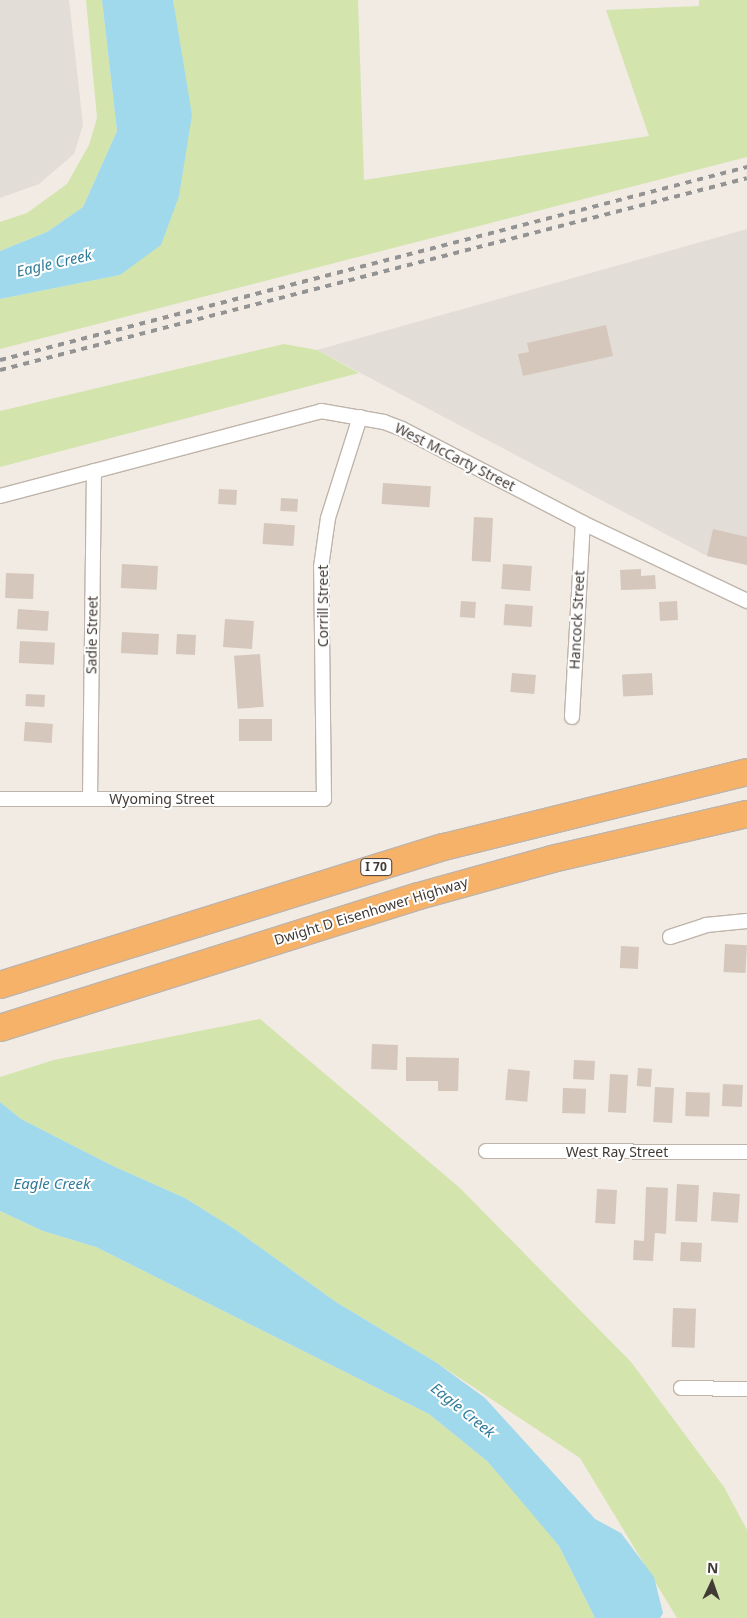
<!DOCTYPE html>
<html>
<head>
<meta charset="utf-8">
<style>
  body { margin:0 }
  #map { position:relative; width:747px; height:1618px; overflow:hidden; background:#f1ebe3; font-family:"Noto Sans",sans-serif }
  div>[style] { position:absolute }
  .industrial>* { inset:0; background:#e3ddd8 }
  .green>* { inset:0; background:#d3e4ad }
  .water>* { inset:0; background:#a1d9ec }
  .building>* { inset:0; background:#d5c7bc; transform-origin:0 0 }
  .roads { filter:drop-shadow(1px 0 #bfb4aa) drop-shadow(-1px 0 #bfb4aa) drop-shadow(0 1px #bfb4aa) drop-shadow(0 -1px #bfb4aa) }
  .street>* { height:14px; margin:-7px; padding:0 7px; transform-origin:7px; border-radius:7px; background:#fff }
  .highway>* { height:26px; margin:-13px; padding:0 13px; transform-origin:13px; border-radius:13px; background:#f7b269 }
  .rail>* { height:4px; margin-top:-2px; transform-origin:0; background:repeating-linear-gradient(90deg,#939393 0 6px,transparent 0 12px) }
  span { translate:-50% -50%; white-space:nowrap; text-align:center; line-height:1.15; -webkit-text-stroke:4px #fff; paint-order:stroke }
  .shield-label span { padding:1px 4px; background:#fff; border:1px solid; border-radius:4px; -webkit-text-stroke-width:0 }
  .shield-label { font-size:12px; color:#423a34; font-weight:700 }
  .street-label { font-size:14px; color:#423a34 }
  .water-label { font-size:15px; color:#307c99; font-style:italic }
  .north { position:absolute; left:687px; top:1558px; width:50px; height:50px; -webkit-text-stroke:4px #fff; paint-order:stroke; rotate:3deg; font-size:14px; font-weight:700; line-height:20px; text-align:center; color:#423a34 }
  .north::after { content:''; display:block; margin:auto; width:18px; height:22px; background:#423a34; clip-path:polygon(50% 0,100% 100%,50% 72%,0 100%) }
</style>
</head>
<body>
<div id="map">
  <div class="industrial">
    <i style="clip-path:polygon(0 0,69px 0,83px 125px,74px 154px,39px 184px,0 198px)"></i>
    <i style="clip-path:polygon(747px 229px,747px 565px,707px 556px,317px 350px)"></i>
  </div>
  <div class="green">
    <i style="clip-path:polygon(86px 0,102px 0,117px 131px,83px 207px,47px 232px,0 251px,0 222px,27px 213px,67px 184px,89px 145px,97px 118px)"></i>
    <i style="clip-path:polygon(173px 0,358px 0,364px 180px,649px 136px,606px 10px,699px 6px,699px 0,747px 0,747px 157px,0 349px,0 299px,120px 275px,174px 12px)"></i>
    <i style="clip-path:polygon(284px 344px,317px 350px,359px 373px,0 467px,0 411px)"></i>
    <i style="clip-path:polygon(260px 1019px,460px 1188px,631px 1362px,724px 1487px,747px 1530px,747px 1618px,677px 1618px,580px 1458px,437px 1363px,336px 1302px,236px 1230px,185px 1198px,113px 1166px,21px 1119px,0 1102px,0 1077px,54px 1060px)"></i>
    <i style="clip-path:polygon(0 1211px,43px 1231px,96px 1247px,429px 1414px,487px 1461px,517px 1495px,559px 1546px,595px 1618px,0 1618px)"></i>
  </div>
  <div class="water">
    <i style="clip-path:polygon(102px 0,173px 0,192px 115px,179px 196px,161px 245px,120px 275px,0 299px,0 251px,47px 232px,83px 207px,117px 131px)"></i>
    <i style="clip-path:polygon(0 1102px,21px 1119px,113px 1166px,185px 1198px,236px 1230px,336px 1302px,437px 1363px,485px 1398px,595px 1519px,621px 1533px,654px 1577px,663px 1613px,660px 1618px,595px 1618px,559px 1546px,517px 1496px,487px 1461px,429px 1414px,96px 1247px,43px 1231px,0 1211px)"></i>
  </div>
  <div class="building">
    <i style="clip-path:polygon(606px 325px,613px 356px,523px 376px,518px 354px,529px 352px,527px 343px)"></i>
    <i style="left:383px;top:483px;width:48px;height:21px;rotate:4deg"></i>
    <i style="left:219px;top:489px;width:18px;height:15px;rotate:3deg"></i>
    <i style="left:281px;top:498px;width:17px;height:13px;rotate:3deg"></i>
    <i style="left:474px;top:517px;width:19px;height:44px;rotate:3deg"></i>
    <i style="left:264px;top:523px;width:31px;height:21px;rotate:4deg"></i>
    <i style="clip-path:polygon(713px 529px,747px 537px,747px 565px,707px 556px)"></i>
    <i style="left:122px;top:564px;width:36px;height:24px;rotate:3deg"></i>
    <i style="left:503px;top:564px;width:29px;height:25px;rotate:4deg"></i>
    <i style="clip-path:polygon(641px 569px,641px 576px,655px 575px,656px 589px,621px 590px,620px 570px)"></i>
    <i style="left:6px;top:573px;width:28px;height:25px;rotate:2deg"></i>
    <i style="left:461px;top:601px;width:15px;height:16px;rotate:4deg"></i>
    <i style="left:677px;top:601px;width:19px;height:18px;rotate:87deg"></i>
    <i style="left:505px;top:604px;width:28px;height:21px;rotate:4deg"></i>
    <i style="left:18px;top:609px;width:31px;height:20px;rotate:4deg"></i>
    <i style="left:225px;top:619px;width:29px;height:28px;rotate:4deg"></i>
    <i style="left:122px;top:632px;width:37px;height:21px;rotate:3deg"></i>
    <i style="left:177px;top:634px;width:19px;height:20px;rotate:3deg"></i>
    <i style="left:20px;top:641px;width:35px;height:22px;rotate:3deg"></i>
    <i style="left:260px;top:654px;width:53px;height:26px;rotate:86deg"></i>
    <i style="left:512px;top:673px;width:24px;height:19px;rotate:5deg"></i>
    <i style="left:652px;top:673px;width:22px;height:30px;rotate:87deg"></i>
    <i style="left:26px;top:694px;width:19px;height:12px;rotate:3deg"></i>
    <i style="left:239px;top:719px;width:33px;height:22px"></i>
    <i style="left:25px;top:722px;width:28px;height:19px;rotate:4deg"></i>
    <i style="left:725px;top:944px;width:22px;height:28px;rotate:3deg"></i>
    <i style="left:621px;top:946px;width:18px;height:22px;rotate:3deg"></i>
    <i style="left:372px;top:1044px;width:26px;height:25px;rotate:2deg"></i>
    <i style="clip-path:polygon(406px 1057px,459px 1058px,458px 1091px,438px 1091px,438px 1081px,406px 1081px)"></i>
    <i style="left:574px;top:1060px;width:21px;height:19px;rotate:3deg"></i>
    <i style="left:638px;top:1068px;width:14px;height:18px;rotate:4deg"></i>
    <i style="left:508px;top:1069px;width:22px;height:31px;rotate:5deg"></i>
    <i style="left:610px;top:1074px;width:18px;height:38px;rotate:3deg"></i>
    <i style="left:723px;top:1084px;width:20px;height:22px;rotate:3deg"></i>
    <i style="left:655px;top:1087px;width:19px;height:35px;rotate:3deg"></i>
    <i style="left:563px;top:1088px;width:23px;height:25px;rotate:2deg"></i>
    <i style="left:686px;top:1092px;width:24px;height:24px;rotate:2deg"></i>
    <i style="left:677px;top:1184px;width:22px;height:37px;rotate:3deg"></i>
    <i style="clip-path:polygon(646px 1187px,668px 1188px,666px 1234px,655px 1233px,653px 1261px,633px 1260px,634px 1240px,644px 1241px)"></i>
    <i style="left:597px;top:1189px;width:20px;height:34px;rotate:3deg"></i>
    <i style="left:713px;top:1192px;width:27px;height:29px;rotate:4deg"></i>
    <i style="left:681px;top:1242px;width:21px;height:19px;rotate:3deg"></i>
    <i style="left:673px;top:1308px;width:23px;height:39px;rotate:2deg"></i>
  </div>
  <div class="roads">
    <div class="street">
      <i style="left:0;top:496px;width:332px;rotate:-14.8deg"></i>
      <i style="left:321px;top:411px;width:64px;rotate:9.9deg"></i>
      <i style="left:384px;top:422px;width:19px;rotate:21deg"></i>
      <i style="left:402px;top:429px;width:204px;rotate:27.4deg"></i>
      <i style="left:583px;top:523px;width:182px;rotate:25.4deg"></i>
      <i style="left:572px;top:717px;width:194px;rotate:-86.8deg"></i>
      <i style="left:0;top:799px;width:324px"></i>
      <i style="left:324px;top:799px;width:232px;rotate:-90.7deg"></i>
      <i style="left:321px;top:567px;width:49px;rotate:-81.9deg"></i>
      <i style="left:328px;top:518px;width:106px;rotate:-72.4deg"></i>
      <i style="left:90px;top:799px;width:328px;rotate:-89.3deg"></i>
      <i style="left:670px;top:937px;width:38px;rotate:-18deg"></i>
      <i style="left:706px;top:925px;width:41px;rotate:-5.6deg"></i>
      <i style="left:486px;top:1151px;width:261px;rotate:0.2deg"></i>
      <i style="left:681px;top:1388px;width:66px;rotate:0.9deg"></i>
    </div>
    <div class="highway">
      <i style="left:0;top:985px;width:465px;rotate:-17.3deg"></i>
      <i style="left:444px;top:847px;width:312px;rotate:-13.9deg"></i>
      <i style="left:0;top:1028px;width:439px;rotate:-17.5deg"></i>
      <i style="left:419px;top:896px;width:138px;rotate:-15.5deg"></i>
      <i style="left:552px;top:859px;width:200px;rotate:-13deg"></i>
    </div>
  </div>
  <div class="rail">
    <i style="left:0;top:360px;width:772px;rotate:-14.49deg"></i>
    <i style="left:0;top:370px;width:771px;rotate:-14.41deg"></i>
  </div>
  <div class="shield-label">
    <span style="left:376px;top:867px">I 70</span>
  </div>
  <div class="street-label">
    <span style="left:455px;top:457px;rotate:27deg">West McCarty Street</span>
    <span style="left:323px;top:606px;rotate:-90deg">Corrill Street</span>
    <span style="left:577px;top:620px;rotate:-87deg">Hancock Street</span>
    <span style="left:92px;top:635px;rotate:-89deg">Sadie Street</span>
    <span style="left:162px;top:799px">Wyoming Street</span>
    <span style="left:371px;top:911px;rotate:-17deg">Dwight D Eisenhower Highway</span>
    <span style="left:617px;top:1152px">West Ray Street</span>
  </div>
  <div class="water-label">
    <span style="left:54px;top:263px;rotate:-13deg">Eagle Creek</span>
    <span style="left:52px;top:1184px">Eagle Creek</span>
    <span style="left:463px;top:1410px;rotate:39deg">Eagle Creek</span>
  </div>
  <div class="north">N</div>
</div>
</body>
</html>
